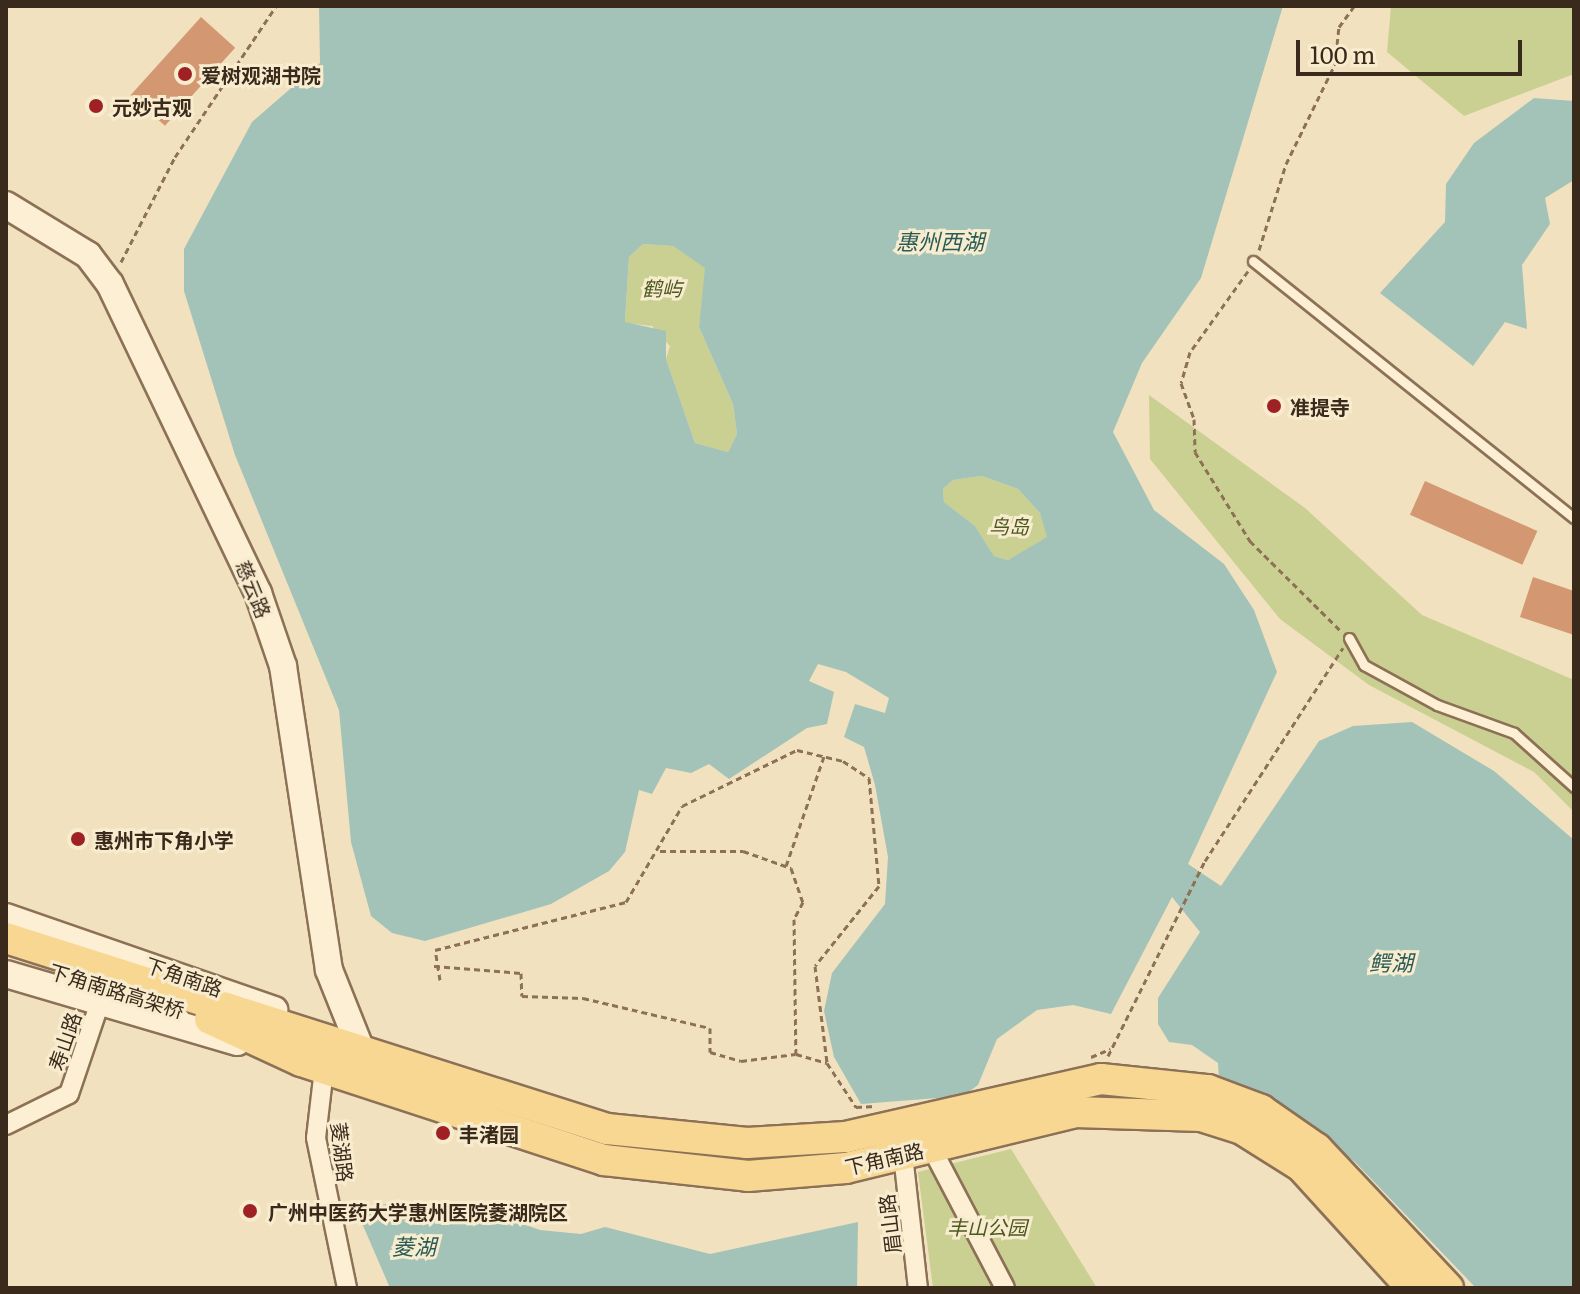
<!DOCTYPE html>
<html>
<head>
<meta charset="utf-8">
<style>
  body { margin:0 }
  #map { position:relative; width:1580px; height:1294px; overflow:hidden; background:#f1e1bf; font-family:Literata,"Noto Sans SC",serif }
  div>[style] { position:absolute }
  .green>* { inset:0; background:#cad092 }
  .water>* { inset:0; background:#a3c3b9 }
  .building>* { inset:0; background:#d39871; transform-origin:0 0 }
  .path>* { height:3px; margin-top:-1.5px; transform-origin:0; background:repeating-linear-gradient(90deg,#8c7156 0 6px,transparent 0 10px) }
  .roads { filter:drop-shadow(2px 0 #8c7156) drop-shadow(-2px 0 #8c7156) drop-shadow(0 2px #8c7156) drop-shadow(0 -2px #8c7156) }
  .lane>* { height:9px; margin:-4.5px; padding:0 4.5px; transform-origin:4.5px; border-radius:4.5px; background:#fcefd3 }
  .street>* { height:18px; margin:-9px; padding:0 9px; transform-origin:9px; border-radius:9px; background:#fcefd3 }
  .secondary>* { height:26px; margin:-13px; padding:0 13px; transform-origin:13px; border-radius:13px; background:#fcefd3 }
  .primary>* { height:30px; margin:-15px; padding:0 15px; transform-origin:15px; border-radius:15px; background:#f8d793 }
  .dots>* { width:22px; height:22px; translate:-50% -50%; box-sizing:border-box; border:4px solid #f8eccf; border-radius:50% }
  span { translate:-50% -50%; white-space:nowrap; text-align:center; line-height:1.15; -webkit-text-stroke:6px #f8eccf; paint-order:stroke }
  .poi-label { font-size:20px; color:#3a2a1c; font-weight:700 }
  .left { translate:0 -50%; text-align:left }
  .park-label { font-size:20px; color:#4b5820; font-style:italic }
  .street-label { font-size:20px; color:#3a2a1c }
  .water-label { font-size:22px; color:#295b57; font-style:italic }
  .frame { position:absolute; inset:0; border:8px solid #3a2a1c; pointer-events:none }
  .scale { position:absolute; left:1296px; top:40px; width:226px; height:36px; box-sizing:border-box; border:4px solid #3a2a1c; border-top:0; padding-left:10px; font-size:24px; line-height:28px; white-space:nowrap; color:#3a2a1c; -webkit-text-stroke:6px #f8eccf; paint-order:stroke }
</style>
</head>
<body>
<div id="map">
  <div class="green">
    <i style="clip-path:polygon(1391px 6px,1574px 6px,1574px 74px,1464px 116px,1387px 52px)"></i>
    <i style="clip-path:polygon(643px 244px,673px 246px,706px 268px,699px 327px,733px 404px,737px 434px,728px 452px,695px 443px,666px 359px,670px 346px,652px 326px,625px 323px,629px 257px)"></i>
    <i style="clip-path:polygon(1149px 395px,1305px 508px,1422px 615px,1574px 680px,1574px 812px,1534px 772px,1369px 685px,1280px 619px,1150px 459px)"></i>
    <i style="clip-path:polygon(982px 476px,1018px 489px,1040px 513px,1048px 537px,1008px 560px,994px 556px,975px 526px,944px 502px,943px 489px,953px 480px)"></i>
    <i style="clip-path:polygon(1011px 1149px,1097px 1288px,933px 1288px,918px 1172px)"></i>
  </div>
  <div class="water">
    <i style="clip-path:polygon(evenodd,319px 6px,1283px 6px,1201px 278px,1142px 363px,1113px 432px,1154px 510px,1224px 564px,1254px 610px,1277px 672px,1188px 864px,1221px 886px,1319px 741px,1353px 726px,1412px 722px,1494px 771px,1574px 840px,1574px 1288px,1476px 1288px,1355px 1162px,1301px 1122px,1219px 1081px,1218px 1063px,1192px 1045px,1169px 1042px,1158px 1024px,1158px 998px,1200px 932px,1172px 897px,1111px 1014px,1073px 1005px,1037px 1010px,997px 1039px,978px 1085px,963px 1096px,861px 1104px,834px 1057px,824px 1011px,832px 973px,885px 904px,888px 857px,875px 785px,864px 747px,844px 737px,855px 704px,885px 713px,889px 698px,846px 672px,818px 664px,809px 681px,834px 692px,827px 724px,807px 728px,729px 779px,709px 764px,691px 773px,666px 768px,652px 794px,639px 790px,625px 852px,609px 871px,551px 904px,425px 941px,392px 933px,371px 916px,351px 842px,339px 710px,235px 455px,184px 291px,184px 249px,252px 122px,320px 63px,319px 6px,643px 244px,673px 246px,705px 268px,699px 327px,733px 404px,737px 434px,728px 452px,695px 443px,666px 359px,666px 331px,625px 322px,629px 257px,643px 244px,319px 6px,982px 476px,1018px 489px,1040px 513px,1047px 537px,1008px 560px,994px 556px,975px 526px,944px 502px,943px 489px,953px 480px,982px 476px)"></i>
    <i style="clip-path:polygon(1534px 98px,1574px 101px,1574px 180px,1545px 198px,1550px 224px,1522px 265px,1527px 329px,1505px 322px,1473px 366px,1380px 293px,1445px 222px,1446px 184px,1474px 143px)"></i>
    <i style="clip-path:polygon(388px 1203px,474px 1207px,540px 1230px,581px 1234px,605px 1227px,710px 1254px,858px 1222px,857px 1288px,390px 1288px,358px 1214px)"></i>
  </div>
  <div class="building">
    <i style="left:201px;top:17px;width:46px;height:105px;rotate:42deg"></i>
    <i style="left:1425px;top:481px;width:123px;height:37px;rotate:24deg"></i>
    <i style="clip-path:polygon(1533px 577px,1574px 591px,1574px 635px,1520px 617px)"></i>
  </div>
  <div class="path">
    <i style="left:1259px;top:250px;width:90px;rotate:-72.6deg"></i>
    <i style="left:1286px;top:164px;width:111px;rotate:-63.9deg"></i>
    <i style="left:1335px;top:64px;width:37px;rotate:-84deg"></i>
    <i style="left:1339px;top:27px;width:26px;rotate:-54deg"></i>
    <i style="left:121px;top:262px;width:118px;rotate:-62.8deg"></i>
    <i style="left:175px;top:157px;width:182px;rotate:-56.2deg"></i>
    <i style="left:1248px;top:271px;width:100px;rotate:125.6deg"></i>
    <i style="left:1190px;top:352px;width:32px;rotate:106deg"></i>
    <i style="left:1181px;top:383px;width:38px;rotate:70deg"></i>
    <i style="left:1194px;top:419px;width:33px;rotate:88deg"></i>
    <i style="left:1195px;top:452px;width:105px;rotate:58.3deg"></i>
    <i style="left:1250px;top:541px;width:127px;rotate:44.7deg"></i>
    <i style="left:660px;top:851px;width:83px"></i>
    <i style="left:743px;top:851px;width:51px;rotate:19.5deg"></i>
    <i style="left:791px;top:868px;width:36px;rotate:71deg"></i>
    <i style="left:803px;top:902px;width:19px;rotate:118deg"></i>
    <i style="left:794px;top:919px;width:135px;rotate:89.2deg"></i>
    <i style="left:786px;top:866px;width:116px;rotate:-70.9deg"></i>
    <i style="left:434px;top:966px;width:87px;rotate:4.6deg"></i>
    <i style="left:521px;top:973px;width:23px;rotate:88deg"></i>
    <i style="left:522px;top:996px;width:61px;rotate:1.9deg"></i>
    <i style="left:583px;top:998px;width:130px;rotate:13.3deg"></i>
    <i style="left:710px;top:1028px;width:24px;rotate:90deg"></i>
    <i style="left:710px;top:1052px;width:32px;rotate:16deg"></i>
    <i style="left:741px;top:1061px;width:55px;rotate:-7.3deg"></i>
    <i style="left:796px;top:1054px;width:32px;rotate:16deg"></i>
    <i style="left:827px;top:1063px;width:53px;rotate:56.6deg"></i>
    <i style="left:856px;top:1107px;width:20px;rotate:-3deg"></i>
    <i style="left:440px;top:980px;width:30px;rotate:-99deg"></i>
    <i style="left:435px;top:950px;width:197px;rotate:-14.1deg"></i>
    <i style="left:626px;top:902px;width:111px;rotate:-59.7deg"></i>
    <i style="left:682px;top:806px;width:128px;rotate:-26deg"></i>
    <i style="left:797px;top:750px;width:47px;rotate:13.4deg"></i>
    <i style="left:843px;top:761px;width:31px;rotate:33deg"></i>
    <i style="left:869px;top:778px;width:108px;rotate:84.7deg"></i>
    <i style="left:879px;top:886px;width:102px;rotate:128.7deg"></i>
    <i style="left:815px;top:966px;width:98px;rotate:82.9deg"></i>
    <i style="left:1108px;top:1056px;width:218px;rotate:-63.6deg"></i>
    <i style="left:1205px;top:861px;width:254px;rotate:-57.1deg"></i>
    <i style="left:1091px;top:1057px;width:21px;rotate:-23deg"></i>
  </div>
  <div class="roads">
    <div class="lane">
      <i style="left:1253px;top:261px;width:411px;rotate:38.7deg"></i>
      <i style="left:1349px;top:638px;width:31px;rotate:61deg"></i>
      <i style="left:1364px;top:665px;width:83px;rotate:28.7deg"></i>
      <i style="left:1437px;top:705px;width:82px;rotate:20deg"></i>
      <i style="left:1514px;top:733px;width:81px;rotate:42deg"></i>
    </div>
    <div class="street">
      <i style="left:324px;top:1069px;width:69px;rotate:96.6deg"></i>
      <i style="left:316px;top:1138px;width:153px;rotate:78.3deg"></i>
      <i style="left:6px;top:1125px;width:70px;rotate:-26.2deg"></i>
      <i style="left:69px;top:1094px;width:97px;rotate:-71.4deg"></i>
      <i style="left:931px;top:1147px;width:159px;rotate:62.3deg"></i>
      <i style="left:903px;top:1155px;width:134px;rotate:83.6deg"></i>
    </div>
    <div class="secondary">
      <i style="left:6px;top:205px;width:96px;rotate:31.4deg"></i>
      <i style="left:88px;top:255px;width:36px;rotate:53deg"></i>
      <i style="left:110px;top:284px;width:343px;rotate:64.4deg"></i>
      <i style="left:258px;top:593px;width:77px;rotate:71.1deg"></i>
      <i style="left:283px;top:666px;width:307px;rotate:81.4deg"></i>
      <i style="left:329px;top:970px;width:81px;rotate:68.2deg"></i>
      <i style="left:6px;top:917px;width:284px;rotate:19.1deg"></i>
      <i style="left:6px;top:974px;width:241px;rotate:16.4deg"></i>
    </div>
    <div class="primary">
      <i style="left:6px;top:938px;width:631px;rotate:17.63deg"></i>
      <i style="left:607px;top:1129px;width:141px;rotate:5.7deg"></i>
      <i style="left:747px;top:1143px;width:99px;rotate:-3.5deg"></i>
      <i style="left:846px;top:1137px;width:262px;rotate:-12.8deg"></i>
      <i style="left:1101px;top:1079px;width:108px;rotate:5.9deg"></i>
      <i style="left:1208px;top:1090px;width:57px;rotate:20.7deg"></i>
      <i style="left:1261px;top:1110px;width:68px;rotate:34.9deg"></i>
      <i style="left:1317px;top:1149px;width:191px;rotate:46.7deg"></i>
      <i style="left:210px;top:1019px;width:100px;rotate:24.8deg"></i>
      <i style="left:301px;top:1061px;width:319px;rotate:18.1deg"></i>
      <i style="left:604px;top:1160px;width:145px;rotate:6.3deg"></i>
      <i style="left:748px;top:1176px;width:98px;rotate:-4.7deg"></i>
      <i style="left:846px;top:1168px;width:236px;rotate:-13.7deg"></i>
      <i style="left:1075px;top:1112px;width:126px;rotate:1.8deg"></i>
      <i style="left:1201px;top:1116px;width:43px;rotate:17.6deg"></i>
      <i style="left:1242px;top:1129px;width:70px;rotate:32.1deg"></i>
      <i style="left:1301px;top:1166px;width:165px;rotate:47.7deg"></i>
    </div>
  </div>
  <div class="dots">
    <i style="left:185px;top:74px;background:#a02124"></i>
    <i style="left:96px;top:106px;background:#a02124"></i>
    <i style="left:1274px;top:406px;background:#a02124"></i>
    <i style="left:78px;top:839px;background:#a02124"></i>
    <i style="left:443px;top:1133px;background:#a02124"></i>
    <i style="left:250px;top:1211px;background:#a02124"></i>
  </div>
  <div class="poi-label">
    <span class="left" style="left:201px;top:74px">爱树观湖书院</span>
    <span class="left" style="left:112px;top:106px">元妙古观</span>
    <span class="left" style="left:1290px;top:406px">准提寺</span>
    <span class="left" style="left:94px;top:839px">惠州市下角小学</span>
    <span class="left" style="left:459px;top:1133px">丰渚园</span>
    <span class="left" style="left:268px;top:1211px">广州中医药大学惠州医院菱湖院区</span>
  </div>
  <div class="park-label">
    <span style="left:662px;top:287px">鹤屿</span>
    <span style="left:1009px;top:525px">鸟岛</span>
    <span style="left:987px;top:1226px">丰山公园</span>
  </div>
  <div class="street-label">
    <span style="left:254px;top:589px;rotate:68deg">慈云路</span>
    <span style="left:184px;top:976px;rotate:19deg">下角南路</span>
    <span style="left:117px;top:990px;rotate:17deg">下角南路高架桥</span>
    <span style="left:64px;top:1041px;rotate:-71deg">寿山路</span>
    <span style="left:343px;top:1152px;rotate:83deg">菱湖路</span>
    <span style="left:884px;top:1158px;rotate:-13deg">下角南路</span>
    <span style="left:889px;top:1224px;rotate:-97deg">眉山路</span>
  </div>
  <div class="water-label">
    <span style="left:940px;top:241px">惠州西湖</span>
    <span style="left:1391px;top:962px">鳄湖</span>
    <span style="left:414px;top:1246px">菱湖</span>
  </div>
  <div class="frame"></div>
  <div class="scale">100 m</div>
</div>
</body>
</html>
